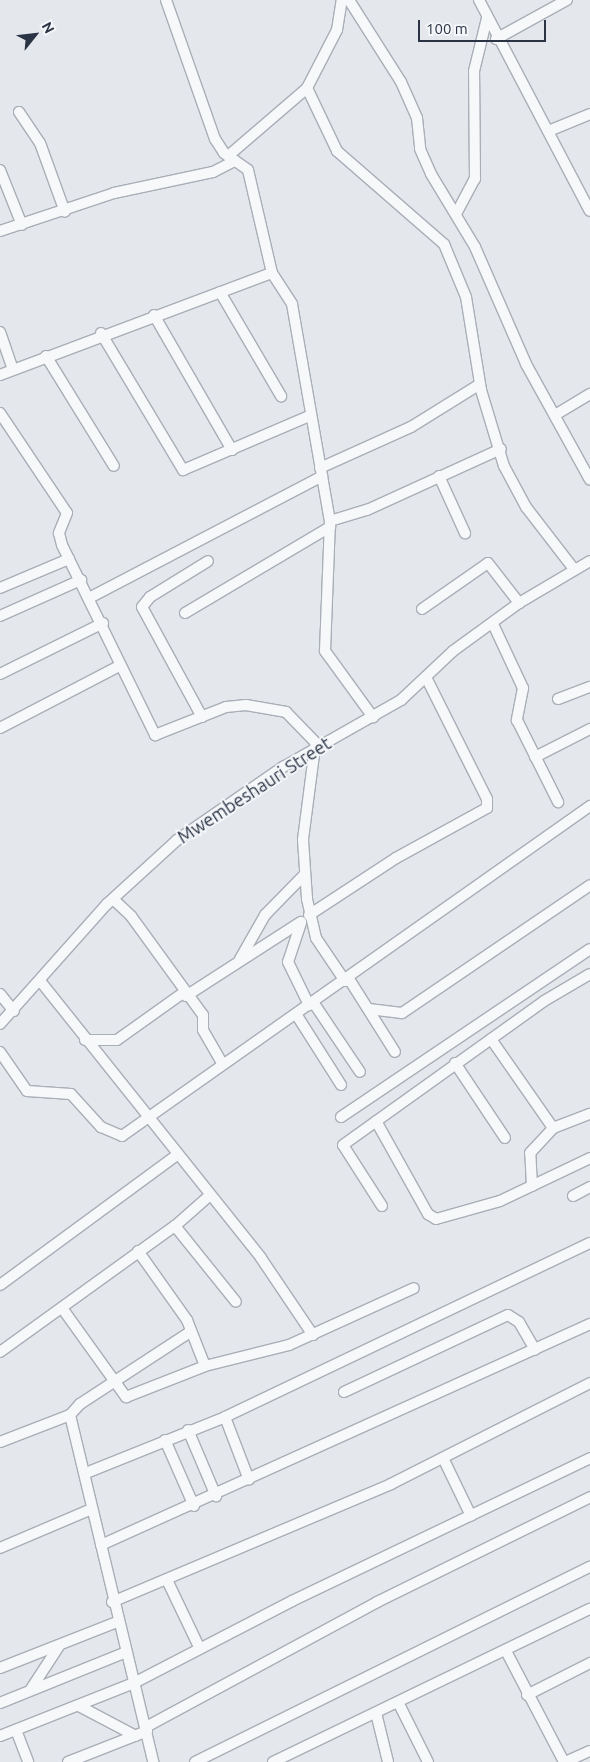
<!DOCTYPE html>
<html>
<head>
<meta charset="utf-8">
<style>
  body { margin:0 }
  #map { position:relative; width:590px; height:1762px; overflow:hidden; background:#e4e7ec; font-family:Ubuntu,sans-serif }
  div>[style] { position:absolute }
  .roads { filter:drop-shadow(1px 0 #a9aeb7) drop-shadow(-1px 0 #a9aeb7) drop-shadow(0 1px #a9aeb7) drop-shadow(0 -1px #a9aeb7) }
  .minor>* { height:10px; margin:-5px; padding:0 5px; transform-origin:5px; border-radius:5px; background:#f7f8fa }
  span { translate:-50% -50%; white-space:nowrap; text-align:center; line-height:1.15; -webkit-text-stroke:4px #f4f6f9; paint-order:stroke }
  .street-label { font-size:18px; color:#2b3445 }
  .north { position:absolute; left:10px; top:10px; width:50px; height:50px; -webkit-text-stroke:4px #f4f6f9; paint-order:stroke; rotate:61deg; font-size:14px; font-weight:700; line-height:20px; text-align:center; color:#2b3445 }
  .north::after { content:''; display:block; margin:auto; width:18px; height:22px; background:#2b3445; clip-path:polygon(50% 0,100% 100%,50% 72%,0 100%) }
  .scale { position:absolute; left:418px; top:20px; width:128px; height:22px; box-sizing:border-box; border:2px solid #2b3445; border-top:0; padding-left:6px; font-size:15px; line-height:18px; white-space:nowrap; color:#2b3445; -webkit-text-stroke:4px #f4f6f9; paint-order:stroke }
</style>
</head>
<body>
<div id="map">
  <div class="roads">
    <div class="minor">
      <i style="left:166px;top:0;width:147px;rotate:70.6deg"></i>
      <i style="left:215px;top:139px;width:17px;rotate:57deg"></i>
      <i style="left:224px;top:153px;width:29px;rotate:35deg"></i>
      <i style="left:248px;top:170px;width:106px;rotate:76.9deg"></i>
      <i style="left:272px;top:273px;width:37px;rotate:57deg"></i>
      <i style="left:292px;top:304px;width:220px;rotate:80.1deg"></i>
      <i style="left:330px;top:521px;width:130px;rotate:92.2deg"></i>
      <i style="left:325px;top:651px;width:82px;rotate:54deg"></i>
      <i style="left:349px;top:0;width:97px;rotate:57.6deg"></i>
      <i style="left:401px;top:82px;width:39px;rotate:66deg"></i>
      <i style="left:417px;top:118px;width:31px;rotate:84deg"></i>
      <i style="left:420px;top:149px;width:27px;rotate:66deg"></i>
      <i style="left:431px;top:174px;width:85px;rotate:58.9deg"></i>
      <i style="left:475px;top:247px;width:128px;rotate:66.4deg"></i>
      <i style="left:526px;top:364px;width:132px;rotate:61.1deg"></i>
      <i style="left:479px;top:0;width:238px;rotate:62.3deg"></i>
      <i style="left:496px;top:39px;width:81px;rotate:-28.8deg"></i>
      <i style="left:307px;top:88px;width:70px;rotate:64.5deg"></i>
      <i style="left:337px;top:151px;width:142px;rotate:41deg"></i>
      <i style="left:444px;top:244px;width:57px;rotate:67.5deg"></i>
      <i style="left:466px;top:297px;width:94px;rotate:80.8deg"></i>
      <i style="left:481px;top:390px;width:79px;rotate:73.2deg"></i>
      <i style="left:504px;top:466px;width:47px;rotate:61.8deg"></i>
      <i style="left:526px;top:507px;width:78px;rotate:52.3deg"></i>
      <i style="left:19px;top:112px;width:37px;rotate:56deg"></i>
      <i style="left:40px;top:143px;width:73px;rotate:70.1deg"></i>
      <i style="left:551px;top:130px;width:42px;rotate:-22.3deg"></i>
      <i style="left:228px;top:156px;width:104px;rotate:-40.7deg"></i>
      <i style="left:307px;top:88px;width:65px;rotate:-62.7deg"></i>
      <i style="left:337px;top:30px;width:30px;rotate:-81deg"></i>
      <i style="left:0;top:170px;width:59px;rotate:68.2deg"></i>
      <i style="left:456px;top:214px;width:40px;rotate:-62deg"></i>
      <i style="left:475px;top:179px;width:108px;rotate:-90.5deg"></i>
      <i style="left:474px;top:71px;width:55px;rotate:-76.2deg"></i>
      <i style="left:0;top:231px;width:120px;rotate:-18.4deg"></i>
      <i style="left:114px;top:193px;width:101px;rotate:-12deg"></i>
      <i style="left:213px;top:172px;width:25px;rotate:-27deg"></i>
      <i style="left:220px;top:292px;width:121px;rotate:59.6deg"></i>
      <i style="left:154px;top:315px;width:156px;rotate:60deg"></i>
      <i style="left:0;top:332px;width:39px;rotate:71deg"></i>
      <i style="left:101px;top:333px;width:160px;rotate:59.1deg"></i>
      <i style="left:183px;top:470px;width:137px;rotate:-23.2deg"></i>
      <i style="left:46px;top:356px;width:129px;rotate:58.3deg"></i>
      <i style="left:0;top:375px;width:290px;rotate:-20.6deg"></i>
      <i style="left:0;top:413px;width:120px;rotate:56.2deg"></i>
      <i style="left:67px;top:513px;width:22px;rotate:112deg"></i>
      <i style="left:59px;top:533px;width:12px;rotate:76deg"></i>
      <i style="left:62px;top:545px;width:212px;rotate:63.9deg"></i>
      <i style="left:155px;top:735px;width:76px;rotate:-21.5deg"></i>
      <i style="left:226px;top:707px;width:20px;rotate:-6deg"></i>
      <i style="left:246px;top:705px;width:41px;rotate:9.9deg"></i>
      <i style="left:286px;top:712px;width:46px;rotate:45.9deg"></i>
      <i style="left:555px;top:415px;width:41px;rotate:-31deg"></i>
      <i style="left:320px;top:468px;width:100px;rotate:-24.3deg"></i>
      <i style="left:411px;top:427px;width:81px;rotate:-31.9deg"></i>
      <i style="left:439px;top:476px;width:63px;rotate:65.5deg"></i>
      <i style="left:330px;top:521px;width:39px;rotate:-17deg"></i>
      <i style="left:367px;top:510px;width:147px;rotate:-24.5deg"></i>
      <i style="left:0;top:588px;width:75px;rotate:-22.8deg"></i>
      <i style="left:91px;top:597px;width:261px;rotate:-27.6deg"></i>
      <i style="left:422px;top:609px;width:80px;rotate:-34.9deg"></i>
      <i style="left:488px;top:563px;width:51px;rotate:52.2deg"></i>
      <i style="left:185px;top:613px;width:169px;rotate:-30.7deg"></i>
      <i style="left:0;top:616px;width:89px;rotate:-24deg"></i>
      <i style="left:493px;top:624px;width:71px;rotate:64.9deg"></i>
      <i style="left:523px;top:688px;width:33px;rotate:101deg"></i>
      <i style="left:517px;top:720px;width:92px;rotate:63.4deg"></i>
      <i style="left:0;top:674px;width:115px;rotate:-26.3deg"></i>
      <i style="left:558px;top:699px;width:34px;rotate:-21deg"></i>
      <i style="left:202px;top:717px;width:125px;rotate:-118.6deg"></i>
      <i style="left:142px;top:607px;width:13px;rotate:-51deg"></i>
      <i style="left:150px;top:597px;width:68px;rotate:-31.8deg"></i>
      <i style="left:0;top:728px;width:136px;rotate:-27.5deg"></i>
      <i style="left:315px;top:747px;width:94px;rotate:97.4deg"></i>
      <i style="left:303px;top:840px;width:59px;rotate:86.1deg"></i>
      <i style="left:307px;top:899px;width:40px;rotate:77deg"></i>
      <i style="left:316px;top:938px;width:52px;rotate:56deg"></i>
      <i style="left:535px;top:757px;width:62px;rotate:-27deg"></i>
      <i style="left:113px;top:899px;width:25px;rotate:43deg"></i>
      <i style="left:131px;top:916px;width:122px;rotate:54deg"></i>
      <i style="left:203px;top:1015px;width:15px;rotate:90deg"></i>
      <i style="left:203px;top:1030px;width:38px;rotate:60deg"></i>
      <i style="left:309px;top:915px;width:104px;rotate:-33.2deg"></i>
      <i style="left:396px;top:858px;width:104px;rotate:-28.8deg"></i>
      <i style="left:487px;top:808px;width:9px;rotate:-90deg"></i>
      <i style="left:487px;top:799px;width:134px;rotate:-116.6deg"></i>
      <i style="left:301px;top:923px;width:41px;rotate:108.4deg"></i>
      <i style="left:288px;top:962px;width:48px;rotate:64deg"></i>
      <i style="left:240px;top:959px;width:51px;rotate:-60.4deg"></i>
      <i style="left:265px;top:915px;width:56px;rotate:-45.7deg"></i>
      <i style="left:349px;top:979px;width:86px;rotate:57.8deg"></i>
      <i style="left:41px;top:982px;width:353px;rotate:51.4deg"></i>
      <i style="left:261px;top:1258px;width:93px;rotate:56deg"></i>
      <i style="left:0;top:994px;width:22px;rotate:51deg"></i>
      <i style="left:186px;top:996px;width:137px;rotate:-32.8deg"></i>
      <i style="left:313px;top:1002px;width:84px;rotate:56.1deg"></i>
      <i style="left:369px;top:1009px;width:33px;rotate:7deg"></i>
      <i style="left:402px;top:1013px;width:227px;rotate:-34.2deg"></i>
      <i style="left:296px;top:1014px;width:84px;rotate:57.6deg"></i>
      <i style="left:0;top:1024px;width:161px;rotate:-48.3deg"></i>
      <i style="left:107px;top:904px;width:95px;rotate:-42.4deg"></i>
      <i style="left:177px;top:840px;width:129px;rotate:-34.6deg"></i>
      <i style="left:283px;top:767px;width:136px;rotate:-29.6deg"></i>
      <i style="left:401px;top:700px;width:71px;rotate:-43.3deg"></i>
      <i style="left:453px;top:651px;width:82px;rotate:-36deg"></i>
      <i style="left:519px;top:603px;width:82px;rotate:-30.6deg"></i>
      <i style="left:491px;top:1039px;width:108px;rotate:55.1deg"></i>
      <i style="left:553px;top:1128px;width:40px;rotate:-21deg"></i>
      <i style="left:85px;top:1040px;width:32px"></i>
      <i style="left:117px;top:1040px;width:81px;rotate:-35.5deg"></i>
      <i style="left:0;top:1052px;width:47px;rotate:55.3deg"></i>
      <i style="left:27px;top:1091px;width:44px;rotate:3.9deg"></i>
      <i style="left:71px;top:1094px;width:45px;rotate:47.7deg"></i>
      <i style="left:101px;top:1127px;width:23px;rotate:23deg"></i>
      <i style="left:122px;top:1136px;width:573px;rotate:-35.19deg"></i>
      <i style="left:455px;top:1063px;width:90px;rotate:56.3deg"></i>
      <i style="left:341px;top:1117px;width:300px;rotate:-34deg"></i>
      <i style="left:376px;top:1121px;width:107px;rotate:60.8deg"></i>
      <i style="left:428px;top:1214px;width:9px;rotate:32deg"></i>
      <i style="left:436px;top:1219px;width:66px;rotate:-15.7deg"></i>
      <i style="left:500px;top:1201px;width:100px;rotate:-25.5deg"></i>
      <i style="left:532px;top:1186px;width:33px;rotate:-93deg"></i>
      <i style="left:530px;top:1153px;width:34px;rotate:-47deg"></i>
      <i style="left:573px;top:1196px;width:19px;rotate:-28deg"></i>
      <i style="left:382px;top:1206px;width:72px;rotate:-122.6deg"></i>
      <i style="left:343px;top:1145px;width:247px;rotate:-35.6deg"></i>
      <i style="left:544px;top:1001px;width:53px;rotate:-30.4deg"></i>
      <i style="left:175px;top:1226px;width:97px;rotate:51.2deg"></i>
      <i style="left:138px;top:1251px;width:85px;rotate:54.6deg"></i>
      <i style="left:187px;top:1320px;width:49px;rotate:68.6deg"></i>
      <i style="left:0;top:1285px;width:220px;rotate:-36.3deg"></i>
      <i style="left:62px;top:1308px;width:110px;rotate:54.3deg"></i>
      <i style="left:126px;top:1397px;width:85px;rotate:-21.4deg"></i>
      <i style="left:205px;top:1366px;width:87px;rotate:-14deg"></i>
      <i style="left:289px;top:1345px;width:137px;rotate:-24.5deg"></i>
      <i style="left:0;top:1352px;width:216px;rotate:-35.8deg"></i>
      <i style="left:175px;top:1226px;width:45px;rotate:-41.4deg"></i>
      <i style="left:344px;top:1392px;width:181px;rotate:-25.2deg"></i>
      <i style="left:508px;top:1315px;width:13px;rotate:32deg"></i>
      <i style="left:519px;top:1322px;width:32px;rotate:60deg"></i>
      <i style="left:70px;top:1415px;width:357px;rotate:76.5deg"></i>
      <i style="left:225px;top:1417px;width:67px;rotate:69.1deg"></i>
      <i style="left:188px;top:1430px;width:72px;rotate:67deg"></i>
      <i style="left:165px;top:1440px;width:72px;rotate:66.3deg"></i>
      <i style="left:0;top:1442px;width:75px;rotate:-21.1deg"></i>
      <i style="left:70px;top:1415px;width:15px;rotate:-48deg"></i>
      <i style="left:80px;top:1404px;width:131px;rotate:-33.2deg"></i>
      <i style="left:443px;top:1458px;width:64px;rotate:64.2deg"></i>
      <i style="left:86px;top:1473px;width:150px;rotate:-21.9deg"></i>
      <i style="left:225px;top:1417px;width:404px;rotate:-25.5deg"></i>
      <i style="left:101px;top:1545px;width:537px;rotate:-24.32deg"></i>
      <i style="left:0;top:1548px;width:100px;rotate:-23deg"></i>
      <i style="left:167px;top:1580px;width:76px;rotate:64.4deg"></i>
      <i style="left:112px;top:1602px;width:303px;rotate:-22.9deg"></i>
      <i style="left:391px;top:1484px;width:223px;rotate:-26.9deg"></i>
      <i style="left:506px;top:1651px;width:125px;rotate:62.4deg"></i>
      <i style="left:0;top:1668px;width:126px;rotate:-21.5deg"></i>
      <i style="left:31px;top:1689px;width:51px;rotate:-56.9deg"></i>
      <i style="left:527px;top:1695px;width:71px;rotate:-26.9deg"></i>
      <i style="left:398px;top:1702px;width:67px;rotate:63.4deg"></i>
      <i style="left:0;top:1703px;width:134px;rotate:-22deg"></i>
      <i style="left:79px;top:1706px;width:64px;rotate:27.8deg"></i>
      <i style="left:376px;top:1713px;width:50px;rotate:76.2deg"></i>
      <i style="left:146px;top:1727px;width:263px;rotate:-28.4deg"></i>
      <i style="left:377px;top:1602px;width:237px;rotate:-26.2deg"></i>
      <i style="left:16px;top:1730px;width:34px;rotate:69deg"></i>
      <i style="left:0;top:1736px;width:144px;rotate:-21.6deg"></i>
      <i style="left:134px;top:1683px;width:178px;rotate:-27.4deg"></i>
      <i style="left:292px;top:1601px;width:331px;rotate:-25.6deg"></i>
      <i style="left:68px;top:1762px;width:85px;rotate:-21.4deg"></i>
      <i style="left:195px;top:1762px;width:441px;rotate:-26.3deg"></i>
      <i style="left:273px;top:1762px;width:352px;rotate:-25.8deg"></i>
      <i style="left:565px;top:1762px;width:27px;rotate:-24deg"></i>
    </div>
  </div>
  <div class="street-label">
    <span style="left:254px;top:790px;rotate:-33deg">Mwembeshauri Street</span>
  </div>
  <div class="north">N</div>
  <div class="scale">100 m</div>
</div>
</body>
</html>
